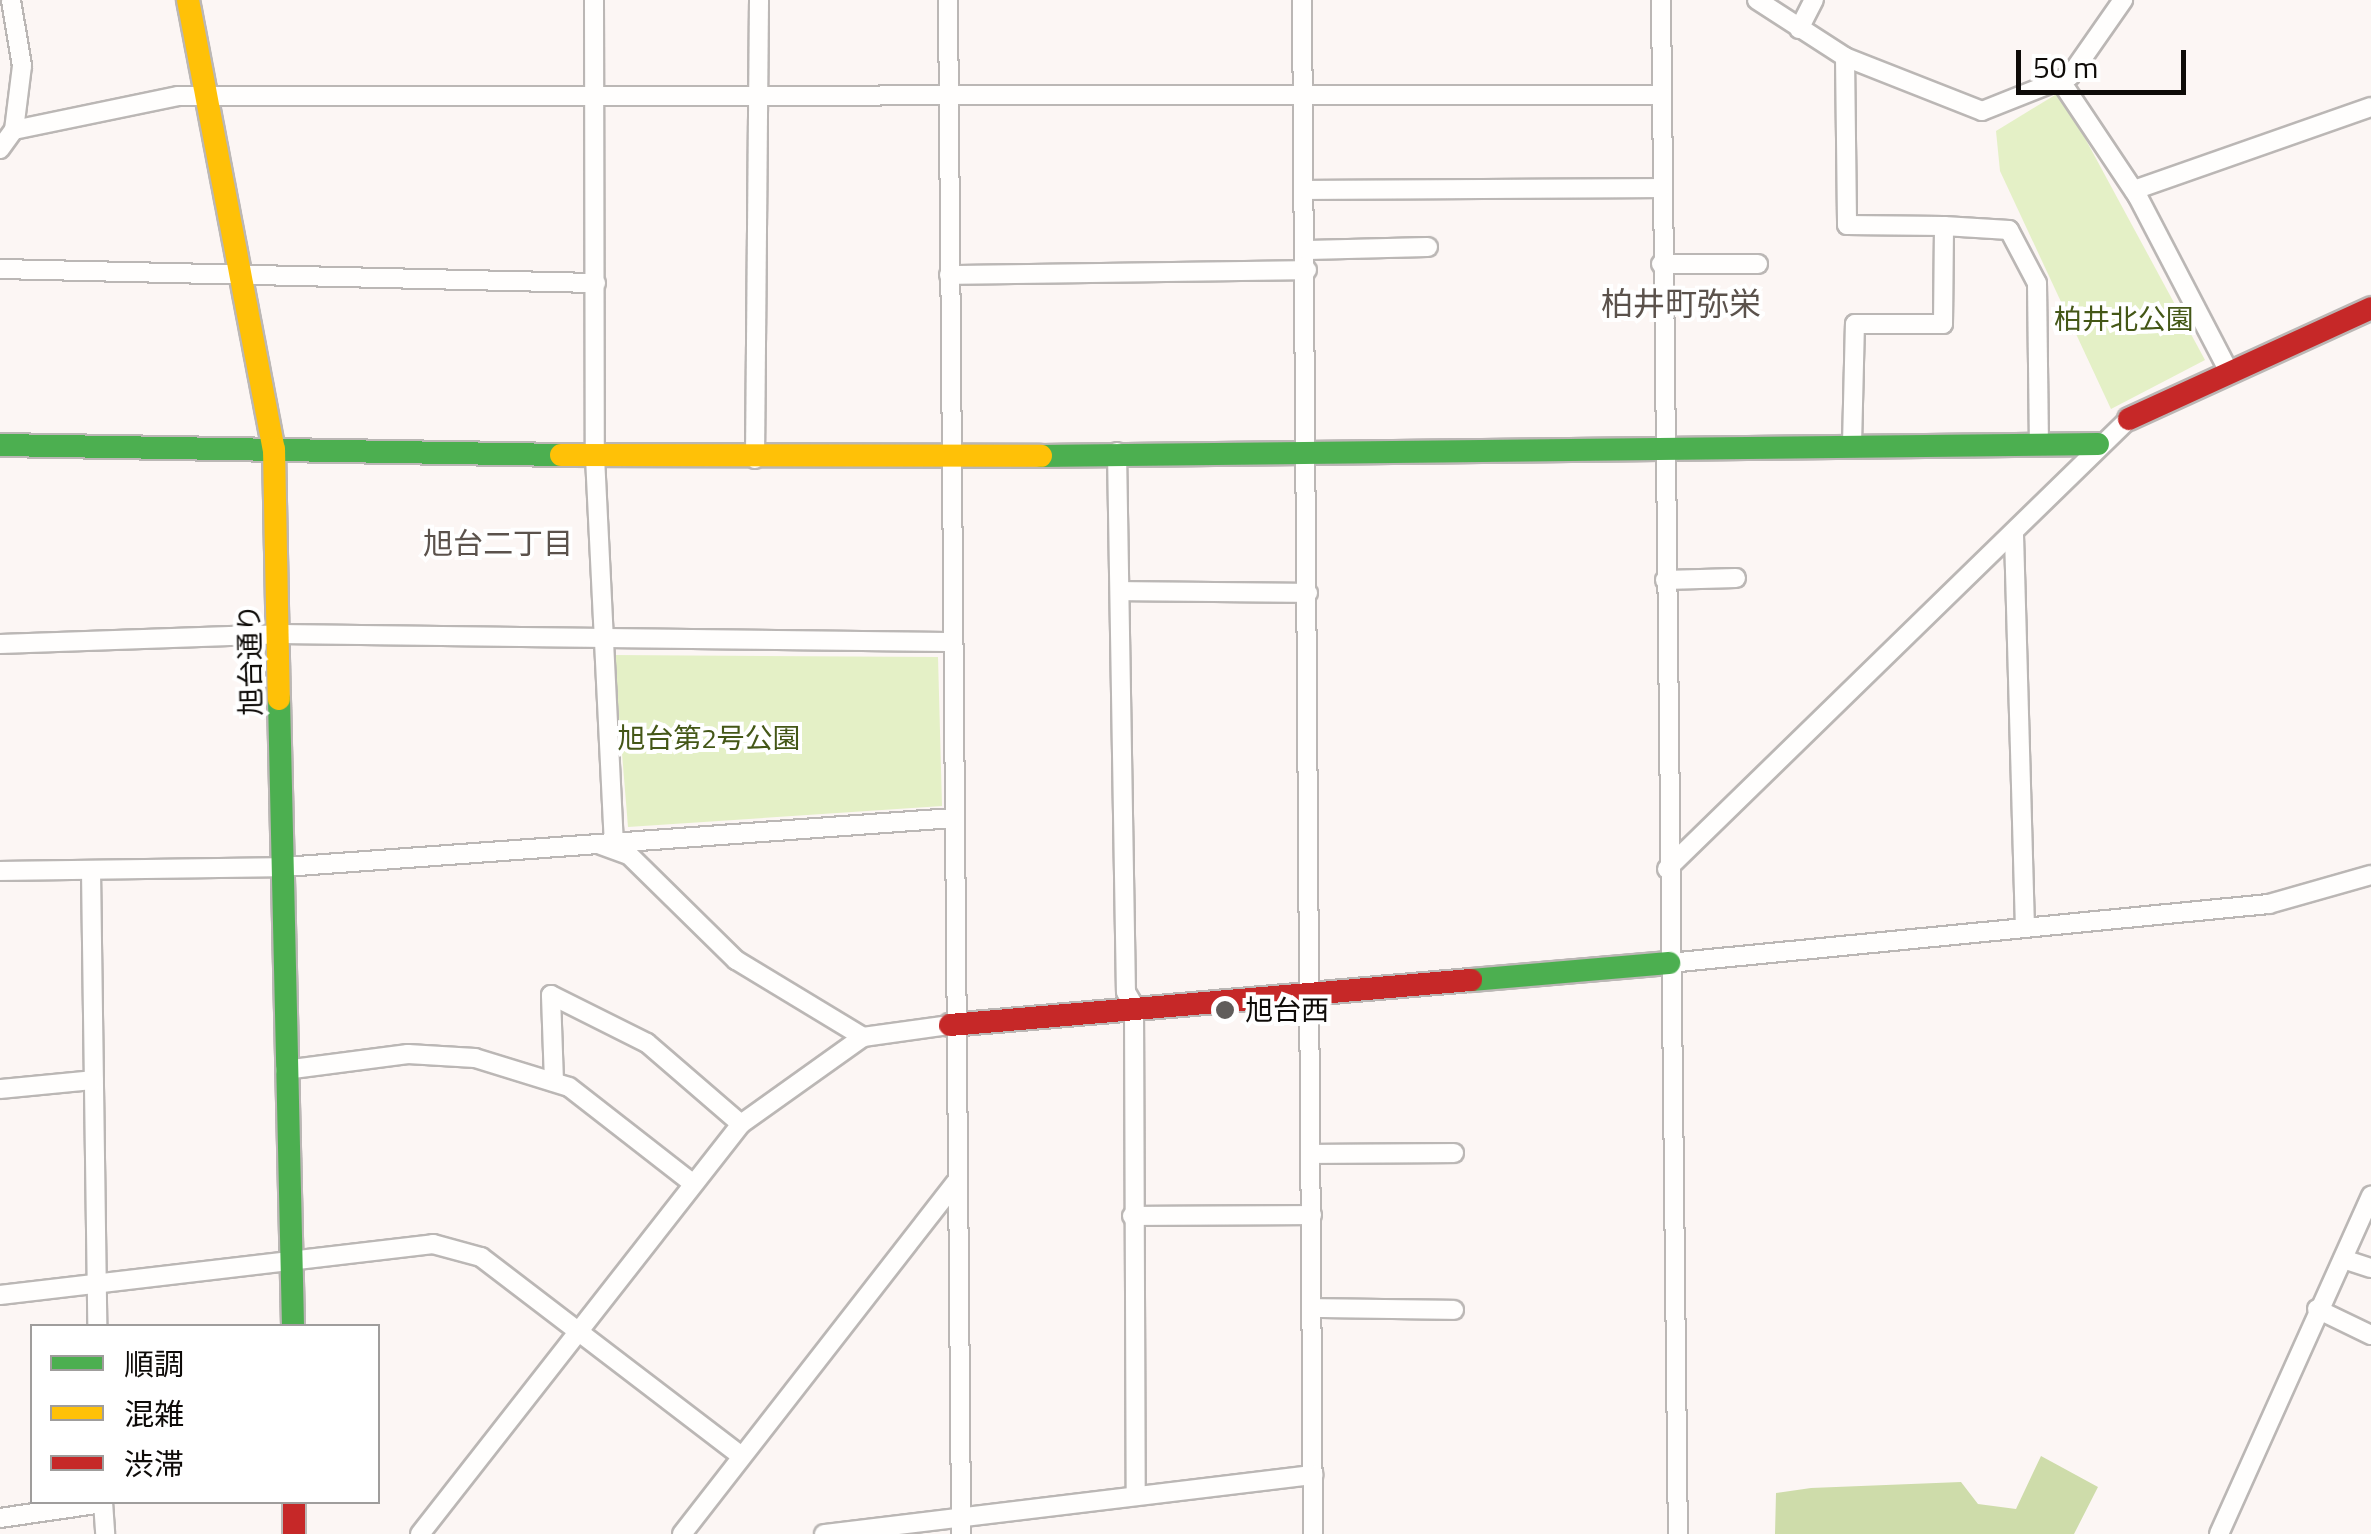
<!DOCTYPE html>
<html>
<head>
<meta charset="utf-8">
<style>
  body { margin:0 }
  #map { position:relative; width:2371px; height:1534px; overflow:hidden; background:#fcf6f4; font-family:"Titillium Web","Noto Sans JP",sans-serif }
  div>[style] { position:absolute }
  .green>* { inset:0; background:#e4f0c6 }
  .forest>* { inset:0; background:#cedcaa }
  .roads { filter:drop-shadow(2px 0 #bbb7b5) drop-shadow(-2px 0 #bbb7b5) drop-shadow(0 2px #bbb7b5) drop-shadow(0 -2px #bbb7b5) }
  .street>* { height:18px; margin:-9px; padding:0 9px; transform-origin:9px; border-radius:9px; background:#fffefd }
  .fast>* { height:22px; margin:-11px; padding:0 11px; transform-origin:11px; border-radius:11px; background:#4caf50 }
  .slow>* { height:22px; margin:-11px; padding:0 11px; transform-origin:11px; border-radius:11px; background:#ffc107 }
  .jam>* { height:22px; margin:-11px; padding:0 11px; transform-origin:11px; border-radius:11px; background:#c62828 }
  .dots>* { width:28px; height:28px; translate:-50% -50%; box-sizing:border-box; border:5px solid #fff; border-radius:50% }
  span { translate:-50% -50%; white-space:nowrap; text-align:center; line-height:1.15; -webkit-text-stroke:8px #fff; paint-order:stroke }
  .park-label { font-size:28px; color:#445717 }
  .street-label { font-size:28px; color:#0e0b08 }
  .poi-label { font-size:28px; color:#0e0b08 }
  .left { translate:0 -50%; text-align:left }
  .neighbourhood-label { font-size:30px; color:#5b524c }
  .quarter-label { font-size:32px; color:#5b524c }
  .legend { position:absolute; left:30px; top:1324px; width:350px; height:180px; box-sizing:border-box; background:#fff; border:2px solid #9f9d9c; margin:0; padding:12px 18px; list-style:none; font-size:30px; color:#0e0b08 }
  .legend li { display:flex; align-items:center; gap:20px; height:50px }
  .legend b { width:50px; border:2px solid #9f9d9c }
  .scale { position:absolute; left:2016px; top:50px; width:170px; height:45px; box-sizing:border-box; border:5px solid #0e0b08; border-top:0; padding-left:12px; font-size:30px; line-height:35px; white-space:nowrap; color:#0e0b08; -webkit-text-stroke:8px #fff; paint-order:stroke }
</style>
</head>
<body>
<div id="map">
  <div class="green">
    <i style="clip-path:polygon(2060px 92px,2205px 360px,2111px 409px,2000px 171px,1996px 131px)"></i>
    <i style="clip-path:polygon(614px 655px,938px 657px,942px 806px,628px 827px)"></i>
  </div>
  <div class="forest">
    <i style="clip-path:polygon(2041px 1456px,2098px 1487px,2074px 1534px,1775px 1534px,1776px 1493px,1811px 1488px,1961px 1482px,1978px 1504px,2016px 1509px)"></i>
  </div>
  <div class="roads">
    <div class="street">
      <i style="left:594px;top:0;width:457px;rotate:89.9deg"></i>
      <i style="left:595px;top:457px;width:383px;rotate:87.2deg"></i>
      <i style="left:948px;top:0;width:1534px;rotate:89.51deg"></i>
      <i style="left:1302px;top:0;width:1534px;rotate:89.59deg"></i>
      <i style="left:1661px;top:0;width:1534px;rotate:89.37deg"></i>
      <i style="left:1757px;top:0;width:105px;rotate:32.9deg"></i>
      <i style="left:1845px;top:57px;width:147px;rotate:21.5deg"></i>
      <i style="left:1982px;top:111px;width:95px;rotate:-21.7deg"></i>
      <i style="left:2070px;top:76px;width:93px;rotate:-55.1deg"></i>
      <i style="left:1799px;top:29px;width:33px;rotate:-63deg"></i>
      <i style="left:1845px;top:57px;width:168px;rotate:89.3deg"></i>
      <i style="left:1847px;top:225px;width:97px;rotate:0.6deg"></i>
      <i style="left:2060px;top:80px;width:141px;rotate:56.3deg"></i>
      <i style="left:2138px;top:197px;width:193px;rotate:62.5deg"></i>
      <i style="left:14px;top:130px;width:167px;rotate:-11.7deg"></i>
      <i style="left:178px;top:96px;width:1483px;rotate:-0.04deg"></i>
      <i style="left:0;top:149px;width:24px;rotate:-54deg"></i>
      <i style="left:14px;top:130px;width:64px;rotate:-82.9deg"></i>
      <i style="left:22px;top:66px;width:67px;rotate:-99.5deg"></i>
      <i style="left:1305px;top:190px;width:355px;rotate:-0.3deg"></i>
      <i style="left:2134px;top:190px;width:251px;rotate:-19.3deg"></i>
      <i style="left:1307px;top:250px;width:121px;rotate:-1.4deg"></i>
      <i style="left:1661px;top:264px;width:97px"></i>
      <i style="left:0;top:269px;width:596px;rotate:1.35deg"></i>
      <i style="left:949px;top:275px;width:358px;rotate:-0.8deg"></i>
      <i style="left:1852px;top:445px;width:121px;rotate:-88.6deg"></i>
      <i style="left:1855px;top:324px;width:88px"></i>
      <i style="left:1943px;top:324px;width:98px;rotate:-89.4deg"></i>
      <i style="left:1944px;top:226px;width:65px;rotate:3.5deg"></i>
      <i style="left:2009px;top:230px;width:60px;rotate:62.2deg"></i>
      <i style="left:2037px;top:283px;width:159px;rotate:89.3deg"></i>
      <i style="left:1117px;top:452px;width:540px;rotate:89.05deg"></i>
      <i style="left:1126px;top:992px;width:16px;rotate:60deg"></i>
      <i style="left:1134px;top:1006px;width:490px;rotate:89.8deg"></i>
      <i style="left:755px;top:459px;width:459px;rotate:-89.5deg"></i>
      <i style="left:2014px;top:535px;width:392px;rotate:88.4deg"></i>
      <i style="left:1665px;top:580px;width:71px;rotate:-1.6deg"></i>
      <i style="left:1120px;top:591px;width:188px;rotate:0.6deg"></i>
      <i style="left:0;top:644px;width:280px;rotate:-2deg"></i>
      <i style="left:280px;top:634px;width:667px;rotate:0.69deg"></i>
      <i style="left:601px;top:845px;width:30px;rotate:20deg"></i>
      <i style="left:629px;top:855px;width:150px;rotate:44.5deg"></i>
      <i style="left:736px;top:960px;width:149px;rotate:31.2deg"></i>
      <i style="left:1667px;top:869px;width:645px;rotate:-44.25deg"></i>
      <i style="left:0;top:871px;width:284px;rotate:-0.8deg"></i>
      <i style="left:284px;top:867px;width:671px;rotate:-4.19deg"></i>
      <i style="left:91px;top:871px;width:455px;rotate:89.2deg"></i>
      <i style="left:1669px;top:963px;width:603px;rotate:-5.62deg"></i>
      <i style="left:2269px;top:904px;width:106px;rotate:-15.9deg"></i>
      <i style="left:285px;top:1070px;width:124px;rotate:-7.4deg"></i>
      <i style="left:408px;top:1054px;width:67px;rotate:3.4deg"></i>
      <i style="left:475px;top:1058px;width:98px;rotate:17.1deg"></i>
      <i style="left:569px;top:1087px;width:155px;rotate:37.9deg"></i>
      <i style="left:554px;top:1082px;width:87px;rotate:-92deg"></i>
      <i style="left:551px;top:995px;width:107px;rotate:26.6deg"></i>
      <i style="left:647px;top:1043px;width:124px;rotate:40.8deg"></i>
      <i style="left:0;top:1089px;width:94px;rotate:-5.5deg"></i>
      <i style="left:1311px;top:1154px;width:143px;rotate:-0.4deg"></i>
      <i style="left:1132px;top:1216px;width:180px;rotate:-0.3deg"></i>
      <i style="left:2343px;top:1259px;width:29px;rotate:18deg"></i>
      <i style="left:0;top:1295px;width:436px;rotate:-6.7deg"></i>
      <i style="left:433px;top:1244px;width:50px;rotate:15.2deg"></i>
      <i style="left:481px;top:1257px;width:326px;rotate:37.4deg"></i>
      <i style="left:1313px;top:1308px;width:141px;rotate:0.8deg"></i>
      <i style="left:2317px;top:1309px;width:60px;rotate:25.7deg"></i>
      <i style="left:103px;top:1502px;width:32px;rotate:86deg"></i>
      <i style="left:0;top:1518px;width:104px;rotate:-8.3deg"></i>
      <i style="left:420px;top:1534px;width:521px;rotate:-51.94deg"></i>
      <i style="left:741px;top:1124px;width:150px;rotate:-35.5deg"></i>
      <i style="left:863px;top:1037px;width:88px;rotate:-7.9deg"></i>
      <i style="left:682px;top:1534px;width:445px;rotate:-52.1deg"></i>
      <i style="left:824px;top:1534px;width:493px;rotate:-6.9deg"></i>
      <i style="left:2219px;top:1534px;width:371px;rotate:-65.8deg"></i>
    </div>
    <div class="fast">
      <i style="left:0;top:445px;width:561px;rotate:1.02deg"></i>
      <i style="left:1041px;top:456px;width:1057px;rotate:-0.65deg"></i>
      <i style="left:279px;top:699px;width:627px;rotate:88.72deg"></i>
      <i style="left:1471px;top:980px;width:199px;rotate:-4.9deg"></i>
    </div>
    <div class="slow">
      <i style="left:188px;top:0;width:457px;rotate:79.2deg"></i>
      <i style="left:274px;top:449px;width:250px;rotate:88.9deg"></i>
      <i style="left:561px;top:455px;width:480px;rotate:0.1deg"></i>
    </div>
    <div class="jam">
      <i style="left:2129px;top:419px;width:266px;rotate:-24.6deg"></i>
      <i style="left:950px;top:1025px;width:523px;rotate:-4.94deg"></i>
      <i style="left:294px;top:1502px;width:32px;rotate:90deg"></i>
    </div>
  </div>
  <div class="dots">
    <i style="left:1225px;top:1010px;background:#615d5b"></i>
  </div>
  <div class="park-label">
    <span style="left:2124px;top:319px">柏井北公園</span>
    <span style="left:709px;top:738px">旭台第2号公園</span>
  </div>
  <div class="street-label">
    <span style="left:250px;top:660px;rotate:-91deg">旭台通り</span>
  </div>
  <div class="poi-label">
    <span class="left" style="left:1245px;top:1010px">旭台西</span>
  </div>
  <div class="neighbourhood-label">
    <span style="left:498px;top:543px">旭台二丁目</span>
  </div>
  <div class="quarter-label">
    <span style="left:1681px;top:303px">柏井町弥栄</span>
  </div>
  <ul class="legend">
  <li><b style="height:12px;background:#4caf50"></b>順調</li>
  <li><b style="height:12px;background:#ffc107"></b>混雑</li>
  <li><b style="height:12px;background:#c62828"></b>渋滞</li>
  </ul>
  <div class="scale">50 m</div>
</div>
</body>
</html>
